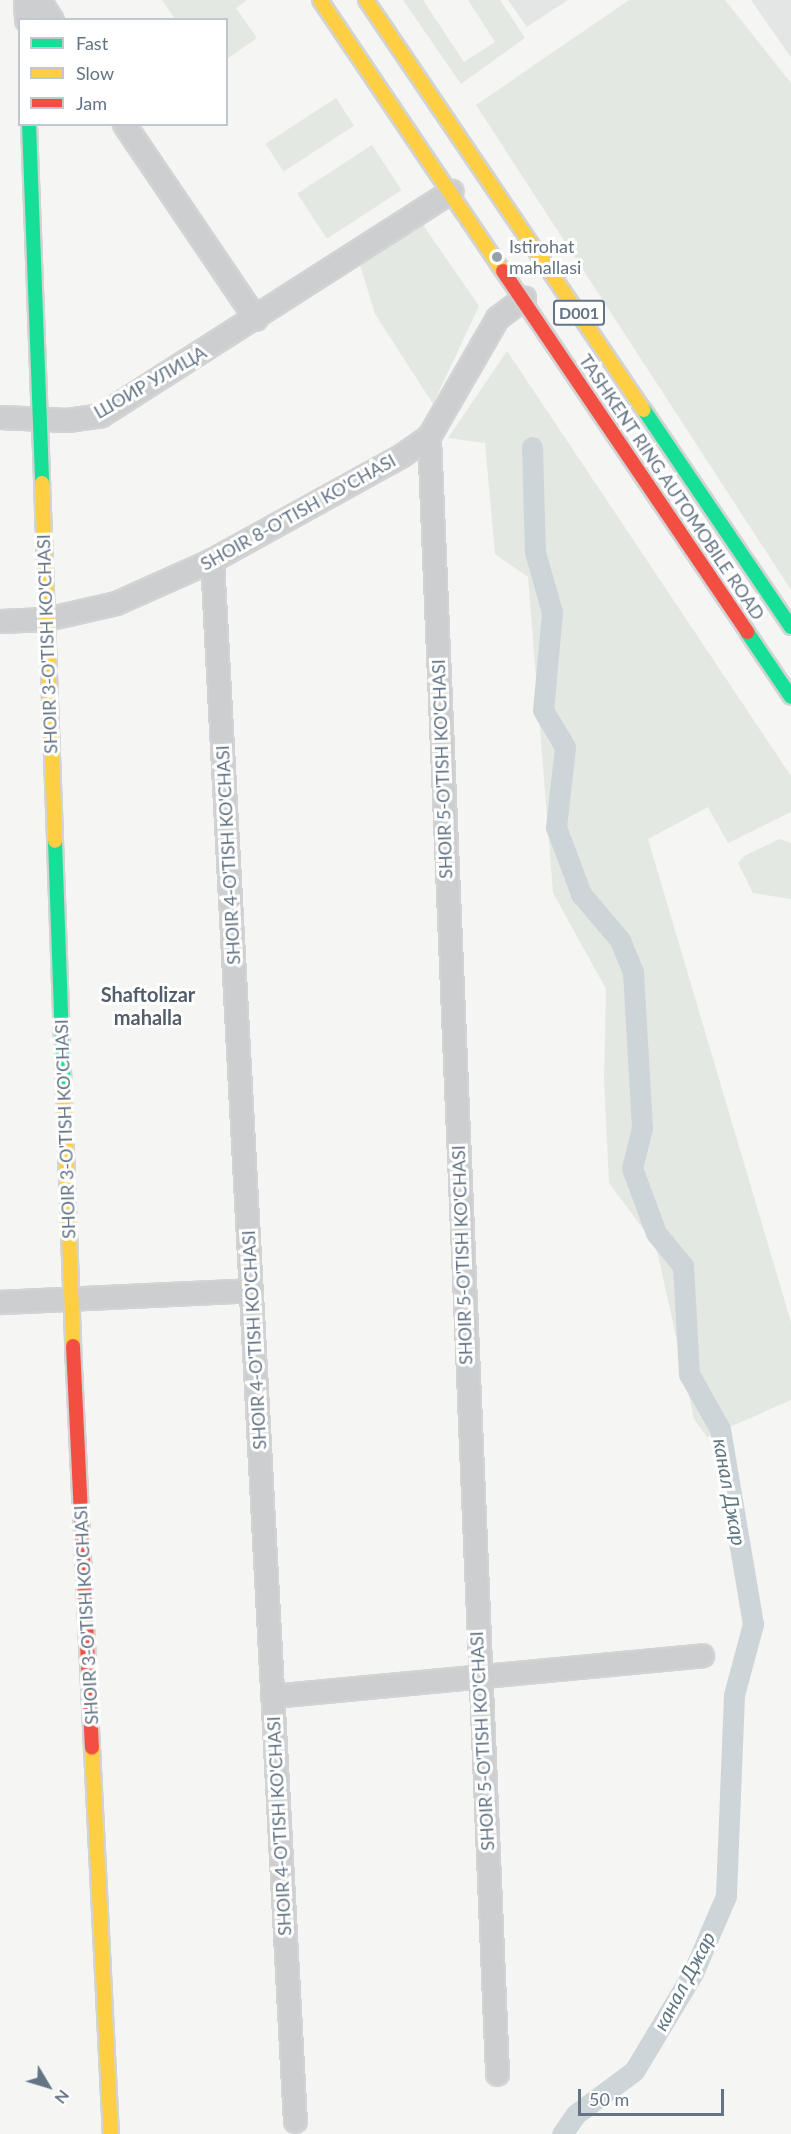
<!DOCTYPE html>
<html>
<head>
<meta charset="utf-8">
<style>
  body { margin:0 }
  #map { position:relative; width:791px; height:2134px; overflow:hidden; background:#f5f5f4; font-family:Lato,sans-serif }
  div>[style] { position:absolute }
  .built>* { inset:0; background:#e4e5e5 }
  .green>* { inset:0; background:#e4e8e2; transform-origin:0 0 }
  .canal>* { height:21px; margin:-10.5px; padding:0 10.5px; transform-origin:10.5px; border-radius:10.5px; background:#ced5d9 }
  .roads { filter:drop-shadow(2px 0 #d2d3d4) drop-shadow(-2px 0 #d2d3d4) drop-shadow(0 2px #d2d3d4) drop-shadow(0 -2px #d2d3d4) }
  .street>* { height:21px; margin:-10.5px; padding:0 10.5px; transform-origin:10.5px; border-radius:10.5px; background:#cdcecf }
  .fast>* { height:14px; margin:-7px; padding:0 7px; transform-origin:7px; border-radius:7px; background:#16e098 }
  .slow>* { height:14px; margin:-7px; padding:0 7px; transform-origin:7px; border-radius:7px; background:#ffcf43 }
  .jam>* { height:14px; margin:-7px; padding:0 7px; transform-origin:7px; border-radius:7px; background:#f24e42 }
  .dots>* { width:16px; height:16px; translate:-50% -50%; box-sizing:border-box; border:3px solid #fff; border-radius:50% }
  span { translate:-50% -50%; white-space:nowrap; text-align:center; line-height:1.15; -webkit-text-stroke:6px #fff; paint-order:stroke }
  .shield-label span { padding:2px 4px; background:#fff; border:2px solid; border-radius:4px; -webkit-text-stroke-width:0 }
  .shield-label { font-size:16px; color:#647485; font-weight:700 }
  .poi-label { font-size:18px; color:#647485 }
  .left { translate:0 -50%; text-align:left }
  .street-label { font-size:18px; color:#647485 }
  .neighbourhood-label { font-size:20px; color:#535e6a; font-weight:700 }
  .water-label { font-size:20px; color:#607681; font-style:italic }
  .legend { position:absolute; left:18px; top:18px; width:210px; height:108px; box-sizing:border-box; background:#fff; border:2px solid #c1c7ce; margin:0; padding:8px 10px; list-style:none; font-size:18px; color:#647485 }
  .legend li { display:flex; align-items:center; gap:12px; height:30px }
  .legend b { width:30px; border:2px solid #c1c7ce }
  .north { position:absolute; left:18px; top:2056px; width:60px; height:60px; -webkit-text-stroke:4px #fff; paint-order:stroke; rotate:128deg; font-size:16px; font-weight:700; line-height:24px; text-align:center; color:#647485 }
  .north::after { content:''; display:block; margin:auto; width:21px; height:27px; background:#647485; clip-path:polygon(50% 0,100% 100%,50% 72%,0 100%) }
  .scale { position:absolute; left:578px; top:2089px; width:146px; height:27px; box-sizing:border-box; border:3px solid #647485; border-top:0; padding-left:8px; font-size:18px; line-height:21px; white-space:nowrap; color:#647485; -webkit-text-stroke:4px #fff; paint-order:stroke }
</style>
</head>
<body>
<div id="map">
  <div class="built">
    <i style="clip-path:polygon(508px 0,568px 0,527px 27px)"></i>
    <i style="clip-path:polygon(751px 0,791px 0,791px 57px,790px 56px)"></i>
  </div>
  <div class="green">
    <i style="clip-path:polygon(162px 0,247px 0,236px 8px,257px 38px,227px 59px,226px 20px,175px 19px)"></i>
    <i style="clip-path:polygon(403px 0,423px 0,464px 62px,495px 42px,468px 0,500px 0,525px 38px,461px 84px)"></i>
    <i style="clip-path:polygon(629px 0,725px 0,791px 83px,791px 590px,476px 105px)"></i>
    <i style="left:336px;top:98px;width:33px;height:84px;rotate:57deg"></i>
    <i style="left:372px;top:145px;width:54px;height:89px;rotate:57deg"></i>
    <i style="clip-path:polygon(421px 222px,479px 306px,433px 404px,375px 314px,360px 265px)"></i>
    <i style="clip-path:polygon(507px 351px,791px 776px,791px 812px,728px 843px,708px 807px,648px 839px,791px 1322px,791px 1400px,707px 1437px,694px 1419px,656px 1246px,609px 1183px,604px 1081px,606px 989px,553px 893px,528px 577px,495px 554px,485px 443px,448px 438px)"></i>
    <i style="clip-path:polygon(780px 839px,791px 843px,791px 899px,753px 893px,738px 863px,744px 856px)"></i>
  </div>
  <div class="canal">
    <i style="left:532px;top:447px;width:105px;rotate:88.4deg"></i>
    <i style="left:535px;top:552px;width:62px;rotate:74.2deg"></i>
    <i style="left:552px;top:612px;width:98px;rotate:95.2deg"></i>
    <i style="left:543px;top:710px;width:43px;rotate:59.3deg"></i>
    <i style="left:565px;top:747px;width:81px;rotate:96.4deg"></i>
    <i style="left:556px;top:827px;width:72px;rotate:69.5deg"></i>
    <i style="left:581px;top:894px;width:60px;rotate:49.7deg"></i>
    <i style="left:620px;top:940px;width:35px;rotate:68deg"></i>
    <i style="left:633px;top:972px;width:156px;rotate:86.7deg"></i>
    <i style="left:642px;top:1128px;width:41px;rotate:104deg"></i>
    <i style="left:632px;top:1168px;width:69px;rotate:69.7deg"></i>
    <i style="left:656px;top:1233px;width:43px;rotate:50.7deg"></i>
    <i style="left:683px;top:1266px;width:108px;rotate:86.8deg"></i>
    <i style="left:689px;top:1374px;width:63px;rotate:60.6deg"></i>
    <i style="left:720px;top:1429px;width:198px;rotate:80.4deg"></i>
    <i style="left:753px;top:1624px;width:73px;rotate:105deg"></i>
    <i style="left:734px;top:1695px;width:201px;rotate:92.3deg"></i>
    <i style="left:726px;top:1896px;width:84px;rotate:113.2deg"></i>
    <i style="left:693px;top:1973px;width:114px;rotate:121deg"></i>
    <i style="left:634px;top:2071px;width:72px;rotate:143.4deg"></i>
    <i style="left:576px;top:2114px;width:24px;rotate:125deg"></i>
  </div>
  <div class="roads">
    <div class="street">
      <i style="left:25px;top:0;width:20px;rotate:87deg"></i>
      <i style="left:39px;top:0;width:24px;rotate:57deg"></i>
      <i style="left:124px;top:124px;width:235px;rotate:55.9deg"></i>
      <i style="left:0;top:417px;width:67px;rotate:2.6deg"></i>
      <i style="left:67px;top:420px;width:34px;rotate:-8deg"></i>
      <i style="left:101px;top:415px;width:416px;rotate:-32.6deg"></i>
      <i style="left:429px;top:436px;width:1639px;rotate:87.62deg"></i>
      <i style="left:212px;top:560px;width:1563px;rotate:86.96deg"></i>
      <i style="left:0;top:621px;width:46px;rotate:-2.5deg"></i>
      <i style="left:46px;top:619px;width:72px;rotate:-12.9deg"></i>
      <i style="left:116px;top:603px;width:105px;rotate:-24.1deg"></i>
      <i style="left:212px;top:560px;width:217px;rotate:-28.9deg"></i>
      <i style="left:402px;top:455px;width:33px;rotate:-35deg"></i>
      <i style="left:429px;top:436px;width:136px;rotate:-60deg"></i>
      <i style="left:497px;top:318px;width:34px;rotate:-37deg"></i>
      <i style="left:0;top:1302px;width:251px;rotate:-2.7deg"></i>
      <i style="left:272px;top:1696px;width:432px;rotate:-5.4deg"></i>
    </div>
    <div class="fast">
      <i style="left:29px;top:124px;width:359px;rotate:87.9deg"></i>
      <i style="left:644px;top:410px;width:262px;rotate:55.9deg"></i>
      <i style="left:747px;top:632px;width:78px;rotate:55.9deg"></i>
      <i style="left:55px;top:841px;width:255px;rotate:88deg"></i>
    </div>
    <div class="slow">
      <i style="left:320px;top:0;width:327px;rotate:56deg"></i>
      <i style="left:366px;top:0;width:495px;rotate:55.9deg"></i>
      <i style="left:42px;top:483px;width:358px;rotate:87.9deg"></i>
      <i style="left:64px;top:1096px;width:250px;rotate:87.9deg"></i>
      <i style="left:92px;top:1748px;width:386px;rotate:87.2deg"></i>
    </div>
    <div class="jam">
      <i style="left:503px;top:271px;width:436px;rotate:55.9deg"></i>
      <i style="left:73px;top:1346px;width:402px;rotate:87.3deg"></i>
    </div>
  </div>
  <div class="dots">
    <i style="left:497px;top:257px;background:#97a1ac"></i>
  </div>
  <div class="shield-label">
    <span style="left:579px;top:313px">D001</span>
  </div>
  <div class="poi-label">
    <span class="left" style="left:509px;top:257px">Istirohat<br>mahallasi</span>
  </div>
  <div class="street-label">
    <span style="left:150px;top:382px;rotate:-30deg">ШОИР УЛИЦА</span>
    <span style="left:672px;top:487px;rotate:56deg">TASHKENT RING AUTOMOBILE ROAD</span>
    <span style="left:298px;top:512px;rotate:-29deg">SHOIR 8-O'TISH KO'CHASI</span>
    <span style="left:47px;top:644px;rotate:-92deg">SHOIR 3-O'TISH KO'CHASI</span>
    <span style="left:442px;top:769px;rotate:-92deg">SHOIR 5-O'TISH KO'CHASI</span>
    <span style="left:228px;top:855px;rotate:-93deg">SHOIR 4-O'TISH KO'CHASI</span>
    <span style="left:65px;top:1129px;rotate:-92deg">SHOIR 3-O'TISH KO'CHASI</span>
    <span style="left:462px;top:1255px;rotate:-92deg">SHOIR 5-O'TISH KO'CHASI</span>
    <span style="left:254px;top:1340px;rotate:-93deg">SHOIR 4-O'TISH KO'CHASI</span>
    <span style="left:86px;top:1615px;rotate:-93deg">SHOIR 3-O'TISH KO'CHASI</span>
    <span style="left:482px;top:1741px;rotate:-93deg">SHOIR 5-O'TISH KO'CHASI</span>
    <span style="left:279px;top:1826px;rotate:-93deg">SHOIR 4-O'TISH KO'CHASI</span>
  </div>
  <div class="neighbourhood-label">
    <span style="left:148px;top:1006px">Shaftolizar<br>mahalla</span>
  </div>
  <div class="water-label">
    <span style="left:730px;top:1492px;rotate:80deg">канал Джар</span>
    <span style="left:684px;top:1981px;rotate:-62deg">канал Джар</span>
  </div>
  <ul class="legend">
  <li><b style="height:8px;background:#16e098"></b>Fast</li>
  <li><b style="height:8px;background:#ffcf43"></b>Slow</li>
  <li><b style="height:8px;background:#f24e42"></b>Jam</li>
  </ul>
  <div class="north">N</div>
  <div class="scale">50 m</div>
</div>
</body>
</html>
